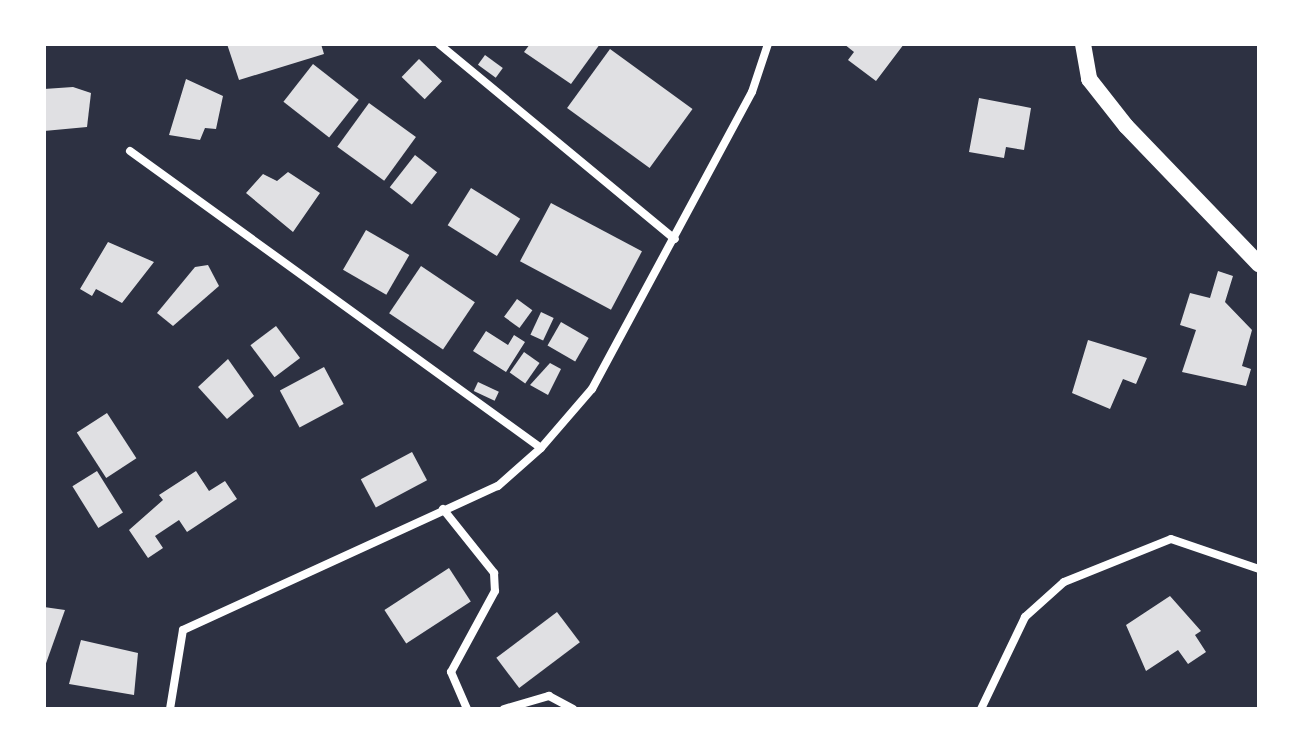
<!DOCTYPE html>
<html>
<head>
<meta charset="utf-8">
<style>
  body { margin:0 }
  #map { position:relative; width:1303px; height:753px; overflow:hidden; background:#2d3142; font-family:Helvetica,sans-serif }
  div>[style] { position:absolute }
  .building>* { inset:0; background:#e0e0e3; transform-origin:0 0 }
  .minor>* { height:8px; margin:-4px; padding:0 4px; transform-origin:4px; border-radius:4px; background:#fff }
  .secondary>* { height:16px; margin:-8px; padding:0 8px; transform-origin:8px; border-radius:8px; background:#fff }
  span { translate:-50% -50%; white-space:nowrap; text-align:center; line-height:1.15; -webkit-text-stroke:6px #fff; paint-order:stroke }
  .frame { position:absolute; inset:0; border:46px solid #fff; pointer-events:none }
</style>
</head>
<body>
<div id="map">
  <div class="building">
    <i style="clip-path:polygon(227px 44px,321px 44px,324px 54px,239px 80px)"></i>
    <i style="clip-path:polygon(530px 44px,600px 44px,571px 84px,524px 52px)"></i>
    <i style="clip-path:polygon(844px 44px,904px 44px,876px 81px,848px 60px,854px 52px)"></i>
    <i style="left:610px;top:49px;width:102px;height:73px;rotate:36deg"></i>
    <i style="left:485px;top:55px;width:22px;height:12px;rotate:36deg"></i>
    <i style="left:419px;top:59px;width:32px;height:25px;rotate:44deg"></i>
    <i style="left:313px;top:64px;width:58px;height:48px;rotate:38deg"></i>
    <i style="clip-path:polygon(186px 79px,223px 96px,216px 129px,205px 128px,200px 140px,169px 135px)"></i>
    <i style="clip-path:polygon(73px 87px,91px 93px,87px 127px,44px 131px,44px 89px)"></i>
    <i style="clip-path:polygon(979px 98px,1031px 108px,1024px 150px,1006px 147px,1004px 158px,969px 152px)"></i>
    <i style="left:369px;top:103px;width:58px;height:54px;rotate:36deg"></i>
    <i style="left:415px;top:155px;width:28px;height:41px;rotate:38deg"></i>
    <i style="clip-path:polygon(288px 172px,320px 193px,293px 232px,246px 193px,263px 174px,277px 181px)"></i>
    <i style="left:471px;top:188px;width:58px;height:44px;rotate:32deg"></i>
    <i style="left:551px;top:203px;width:103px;height:66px;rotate:28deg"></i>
    <i style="left:366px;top:230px;width:50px;height:46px;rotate:30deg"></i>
    <i style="clip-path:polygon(108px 242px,154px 262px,122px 303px,96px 289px,92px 296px,80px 289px)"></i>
    <i style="clip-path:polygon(208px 265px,219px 286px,173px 326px,157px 313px,195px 267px)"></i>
    <i style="left:421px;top:266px;width:65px;height:57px;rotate:34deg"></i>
    <i style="clip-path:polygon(1218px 271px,1233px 276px,1225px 302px,1252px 330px,1242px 366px,1251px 369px,1246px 386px,1182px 372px,1196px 330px,1180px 325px,1190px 293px,1210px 298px)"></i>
    <i style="left:517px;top:299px;width:19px;height:22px;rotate:36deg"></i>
    <i style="left:541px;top:312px;width:14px;height:25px;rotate:25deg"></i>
    <i style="left:561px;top:322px;width:32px;height:27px;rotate:30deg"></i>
    <i style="left:276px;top:326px;width:40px;height:32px;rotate:53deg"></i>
    <i style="clip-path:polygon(486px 331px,508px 345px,514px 335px,525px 342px,506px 372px,473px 351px)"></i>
    <i style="clip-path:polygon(1088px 340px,1147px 358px,1136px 384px,1123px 379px,1110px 409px,1072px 393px)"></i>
    <i style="left:524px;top:352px;width:19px;height:25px;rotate:35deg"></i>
    <i style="clip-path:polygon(228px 359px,254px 396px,227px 419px,198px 387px)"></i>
    <i style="clip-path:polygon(550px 363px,561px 369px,548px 395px,530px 385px)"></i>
    <i style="left:324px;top:367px;width:42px;height:50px;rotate:62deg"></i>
    <i style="left:478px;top:382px;width:23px;height:10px;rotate:25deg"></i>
    <i style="left:107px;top:413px;width:54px;height:36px;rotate:57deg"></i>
    <i style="left:412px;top:452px;width:32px;height:58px;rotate:62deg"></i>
    <i style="left:97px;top:471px;width:49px;height:29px;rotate:58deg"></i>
    <i style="clip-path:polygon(196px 471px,209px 491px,225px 481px,237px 499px,187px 532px,179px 520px,155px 536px,163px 548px,148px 558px,129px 530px,163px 500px,159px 495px)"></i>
    <i style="left:449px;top:568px;width:40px;height:77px;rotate:57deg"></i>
    <i style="clip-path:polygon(1170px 596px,1201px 631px,1195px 635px,1206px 652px,1188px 664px,1178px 650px,1146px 671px,1126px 625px)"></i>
    <i style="clip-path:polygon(44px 607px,65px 610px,44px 669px)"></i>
    <i style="left:557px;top:612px;width:38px;height:76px;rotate:53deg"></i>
    <i style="clip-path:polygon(81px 640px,138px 653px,134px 695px,69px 684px)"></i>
  </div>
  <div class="minor">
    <i style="left:439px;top:44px;width:306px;rotate:39.6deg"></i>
    <i style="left:130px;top:151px;width:507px;rotate:35.85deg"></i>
    <i style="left:443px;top:509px;width:82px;rotate:51.4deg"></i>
    <i style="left:494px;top:573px;width:18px;rotate:87deg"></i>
    <i style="left:495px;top:591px;width:92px;rotate:118.5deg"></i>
    <i style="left:451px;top:672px;width:40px;rotate:66.6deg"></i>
    <i style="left:170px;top:709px;width:80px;rotate:-80.7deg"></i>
    <i style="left:183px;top:630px;width:346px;rotate:-24.6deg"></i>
    <i style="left:498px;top:486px;width:57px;rotate:-41.5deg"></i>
    <i style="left:541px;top:448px;width:78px;rotate:-49.2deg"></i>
    <i style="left:592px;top:389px;width:337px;rotate:-61.7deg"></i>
    <i style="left:752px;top:92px;width:51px;rotate:-71.6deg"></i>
    <i style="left:504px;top:709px;width:47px;rotate:-16.1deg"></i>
    <i style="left:549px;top:696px;width:27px;rotate:28deg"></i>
    <i style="left:981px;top:709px;width:102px;rotate:-64.4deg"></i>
    <i style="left:1025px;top:617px;width:52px;rotate:-41.9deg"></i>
    <i style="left:1064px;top:582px;width:115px;rotate:-21.9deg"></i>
    <i style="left:1171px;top:539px;width:93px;rotate:18.8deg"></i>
  </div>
  <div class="secondary">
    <i style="left:1083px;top:44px;width:36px;rotate:80deg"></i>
    <i style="left:1089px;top:79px;width:60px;rotate:51.8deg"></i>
    <i style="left:1126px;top:126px;width:192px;rotate:46.1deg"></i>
  </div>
  <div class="frame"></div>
</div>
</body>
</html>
